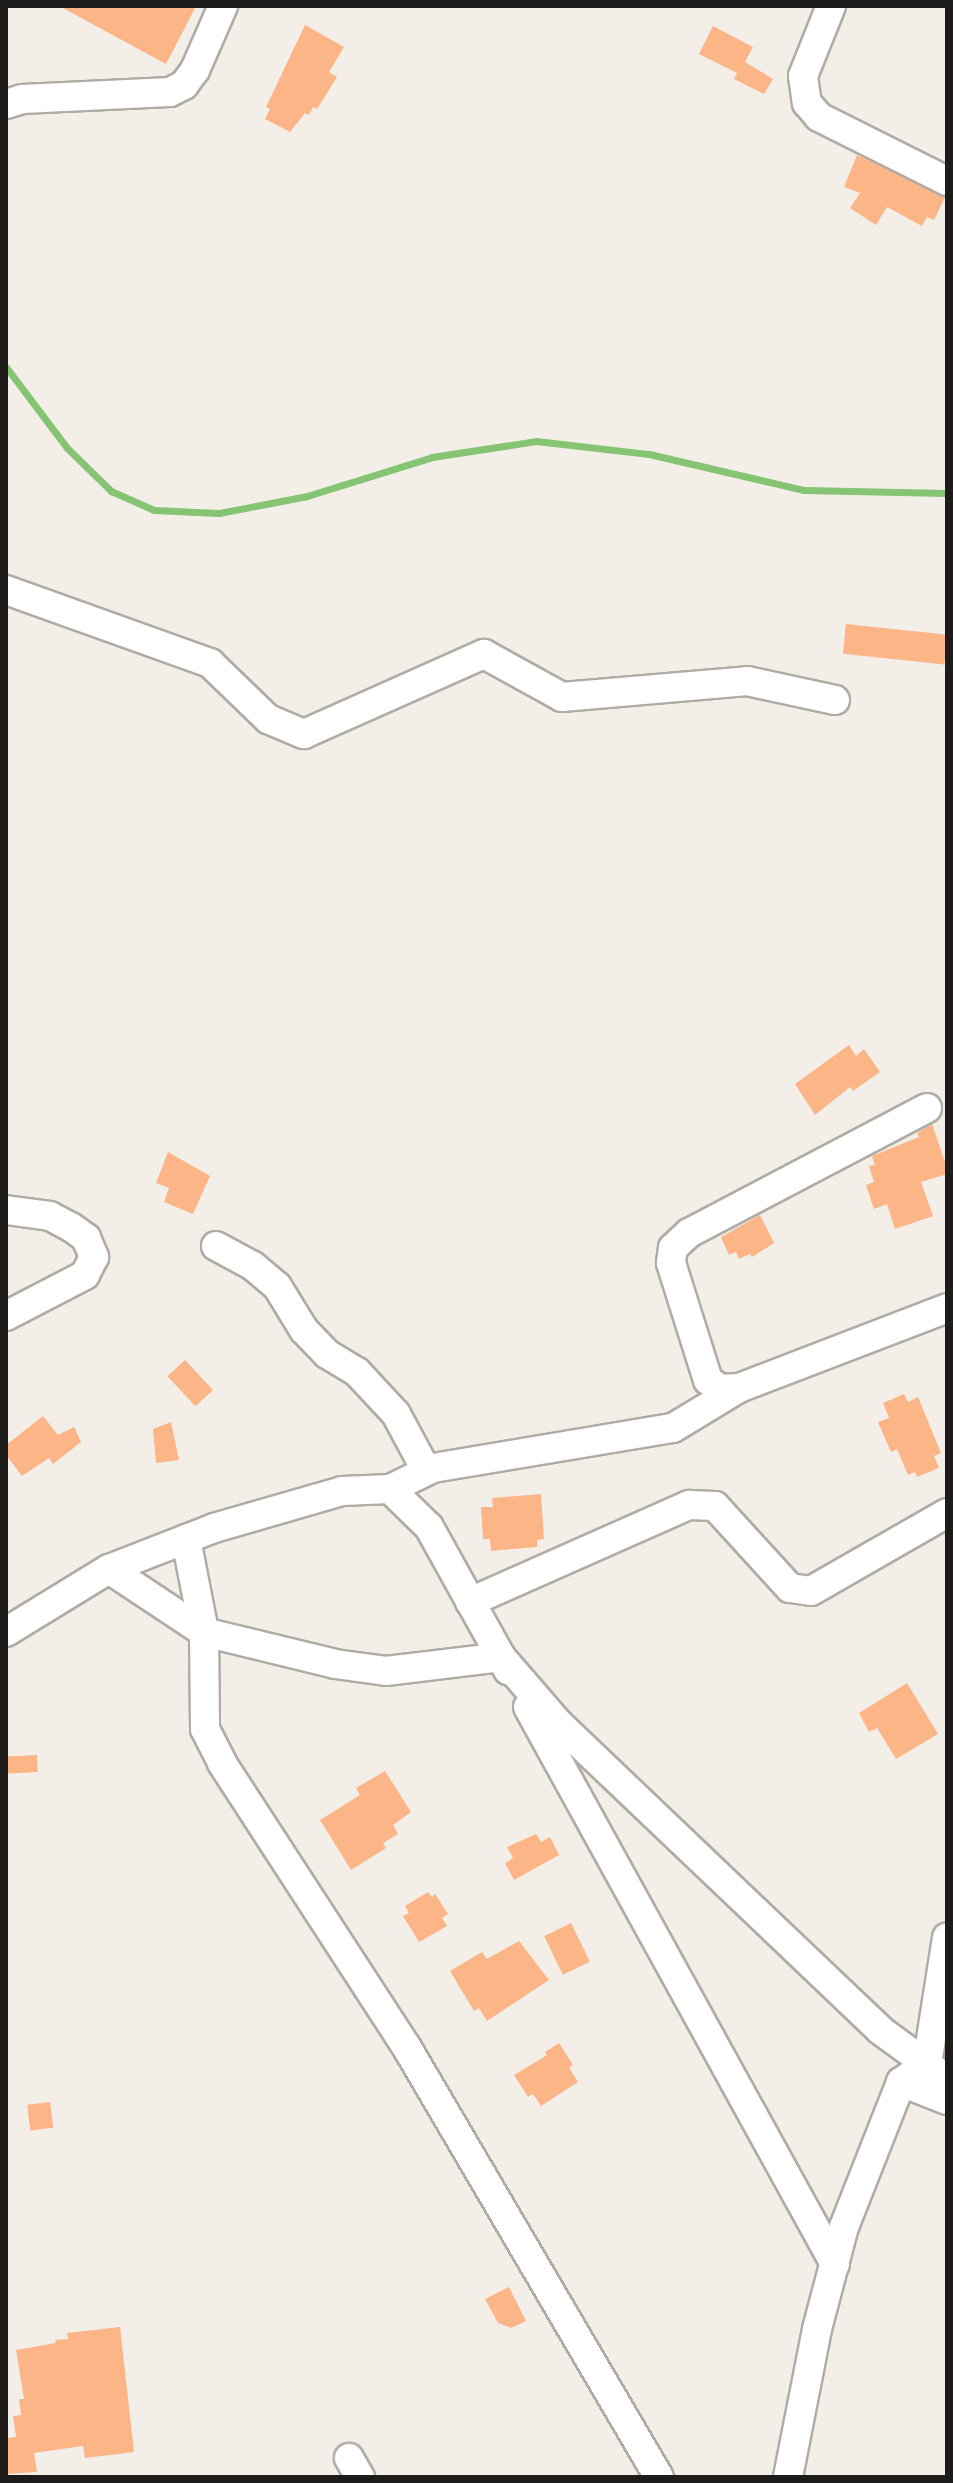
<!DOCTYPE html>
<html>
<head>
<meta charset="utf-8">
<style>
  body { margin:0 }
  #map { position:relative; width:953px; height:2483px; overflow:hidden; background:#f3efe8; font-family:"PT Sans Narrow",sans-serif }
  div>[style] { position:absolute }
  .stream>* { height:7px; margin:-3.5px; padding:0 3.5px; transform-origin:3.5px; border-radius:3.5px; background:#84c473 }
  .building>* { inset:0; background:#fcb587; transform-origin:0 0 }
  .roads { filter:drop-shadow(2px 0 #b0aca5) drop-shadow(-2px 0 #b0aca5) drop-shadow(0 2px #b0aca5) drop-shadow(0 -2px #b0aca5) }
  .minor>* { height:28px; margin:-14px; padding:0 14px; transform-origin:14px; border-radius:14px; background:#fff }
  span { translate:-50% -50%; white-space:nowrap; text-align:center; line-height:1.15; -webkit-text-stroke:6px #fefdfa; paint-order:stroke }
  .frame { position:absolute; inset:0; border:8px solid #1e1c1a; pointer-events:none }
</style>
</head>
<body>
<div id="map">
  <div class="stream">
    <i style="left:6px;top:367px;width:101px;rotate:53deg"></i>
    <i style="left:67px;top:448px;width:62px;rotate:44.3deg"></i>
    <i style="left:111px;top:491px;width:47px;rotate:23.8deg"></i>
    <i style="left:154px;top:510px;width:65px;rotate:2.6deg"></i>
    <i style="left:219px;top:513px;width:90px;rotate:-10.9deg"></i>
    <i style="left:307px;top:496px;width:131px;rotate:-17.3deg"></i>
    <i style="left:432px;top:457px;width:105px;rotate:-8.7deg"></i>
    <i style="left:536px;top:441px;width:114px;rotate:6.6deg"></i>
    <i style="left:649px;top:454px;width:159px;rotate:13.1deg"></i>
    <i style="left:804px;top:490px;width:143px;rotate:1.2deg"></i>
  </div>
  <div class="building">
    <i style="clip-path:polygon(59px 6px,196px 6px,166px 64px)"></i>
    <i style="clip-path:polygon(305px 25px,344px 47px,329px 72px,337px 77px,317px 109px,313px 107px,309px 115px,305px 113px,290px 132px,265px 119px,270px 109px,266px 107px)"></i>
    <i style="clip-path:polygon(713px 26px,753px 47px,745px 62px,773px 79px,764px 94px,734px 79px,737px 73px,699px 54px)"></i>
    <i style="clip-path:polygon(857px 155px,945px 197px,934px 220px,927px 217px,922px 226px,887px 207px,876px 225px,850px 208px,860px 193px,844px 187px)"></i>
    <i style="left:846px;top:624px;width:102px;height:30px;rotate:6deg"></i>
    <i style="clip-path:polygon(849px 1045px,856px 1056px,864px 1049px,880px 1072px,853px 1091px,850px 1087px,815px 1115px,795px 1084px)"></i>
    <i style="clip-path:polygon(932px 1124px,947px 1168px,947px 1174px,921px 1182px,933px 1216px,895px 1229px,887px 1204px,874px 1209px,866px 1185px,874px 1182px,869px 1166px,875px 1165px,872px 1156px,919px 1137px,917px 1133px)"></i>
    <i style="clip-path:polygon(168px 1152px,210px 1176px,193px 1214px,164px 1202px,169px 1188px,156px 1183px)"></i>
    <i style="clip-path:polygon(760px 1215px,774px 1243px,752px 1257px,750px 1254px,739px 1259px,736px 1252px,729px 1255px,721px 1237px)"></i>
    <i style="left:185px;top:1360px;width:41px;height:24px;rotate:47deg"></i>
    <i style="clip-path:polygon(904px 1394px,908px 1402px,918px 1397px,941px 1453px,934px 1456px,939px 1468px,917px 1477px,915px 1472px,908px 1475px,897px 1449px,891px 1452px,878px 1422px,889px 1418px,883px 1403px)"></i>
    <i style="clip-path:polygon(43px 1416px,58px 1435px,74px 1427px,81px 1442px,53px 1464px,49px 1458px,22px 1476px,6px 1455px,6px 1445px)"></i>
    <i style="clip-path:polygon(171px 1422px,179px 1460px,156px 1463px,153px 1429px)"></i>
    <i style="clip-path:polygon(541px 1494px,544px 1539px,537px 1540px,537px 1547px,491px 1551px,490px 1539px,483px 1539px,481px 1507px,493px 1507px,492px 1498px)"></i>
    <i style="clip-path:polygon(907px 1683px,938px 1734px,896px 1759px,877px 1728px,869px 1732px,859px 1713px)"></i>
    <i style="left:37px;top:1755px;width:17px;height:31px;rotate:87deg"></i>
    <i style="clip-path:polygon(385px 1771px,411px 1812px,393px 1825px,398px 1834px,383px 1843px,386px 1848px,351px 1870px,320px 1820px,360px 1795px,356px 1788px)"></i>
    <i style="clip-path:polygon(536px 1834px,541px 1842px,550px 1837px,559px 1855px,514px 1880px,505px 1863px,513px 1858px,507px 1847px)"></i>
    <i style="clip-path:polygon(428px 1892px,432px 1897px,435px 1894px,448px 1914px,442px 1918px,447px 1926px,419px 1942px,403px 1916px,409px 1913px,405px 1906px)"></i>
    <i style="left:571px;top:1923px;width:43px;height:30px;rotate:64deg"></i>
    <i style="clip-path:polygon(519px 1941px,549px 1980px,487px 2021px,479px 2008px,474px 2011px,450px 1971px,482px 1952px,487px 1959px)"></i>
    <i style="clip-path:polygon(559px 2043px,573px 2065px,569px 2068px,578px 2082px,541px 2106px,533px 2094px,528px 2097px,514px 2075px,547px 2055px,545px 2052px)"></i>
    <i style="left:50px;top:2102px;width:26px;height:23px;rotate:83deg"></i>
    <i style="clip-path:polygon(509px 2287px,526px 2321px,511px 2328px,498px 2323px,485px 2299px)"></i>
    <i style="clip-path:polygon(120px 2327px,134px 2452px,85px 2458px,83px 2446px,34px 2453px,37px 2472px,6px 2474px,6px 2438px,16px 2437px,13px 2416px,21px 2415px,19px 2399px,24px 2399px,16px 2350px,56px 2343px,55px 2340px,68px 2339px,67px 2333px)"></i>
  </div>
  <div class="roads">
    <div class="minor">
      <i style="left:831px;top:6px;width:75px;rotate:111.8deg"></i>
      <i style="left:803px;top:76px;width:27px;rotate:82deg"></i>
      <i style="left:807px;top:103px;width:18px;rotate:49deg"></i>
      <i style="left:819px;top:117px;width:143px;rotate:26.6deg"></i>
      <i style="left:6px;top:104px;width:17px;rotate:-17deg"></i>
      <i style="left:22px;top:99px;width:148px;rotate:-2.7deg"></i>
      <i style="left:170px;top:92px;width:16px;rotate:-27deg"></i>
      <i style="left:184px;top:85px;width:19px;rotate:-54deg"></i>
      <i style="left:195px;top:70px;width:70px;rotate:-66.4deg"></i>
      <i style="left:6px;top:590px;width:217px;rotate:19.7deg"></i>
      <i style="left:210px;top:663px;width:81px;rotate:44deg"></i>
      <i style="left:268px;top:719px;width:39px;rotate:23deg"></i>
      <i style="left:304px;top:734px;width:197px;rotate:-24deg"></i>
      <i style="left:484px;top:654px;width:89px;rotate:28.9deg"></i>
      <i style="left:562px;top:697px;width:186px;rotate:-4.9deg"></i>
      <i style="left:747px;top:681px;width:90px;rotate:12.2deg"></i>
      <i style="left:927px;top:1108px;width:269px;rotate:152.3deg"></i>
      <i style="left:689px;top:1233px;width:22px;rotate:137deg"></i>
      <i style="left:673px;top:1248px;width:15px;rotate:98deg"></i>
      <i style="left:671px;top:1263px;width:123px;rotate:72.5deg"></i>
      <i style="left:708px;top:1380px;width:15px;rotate:37deg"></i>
      <i style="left:720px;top:1389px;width:19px;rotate:-3deg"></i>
      <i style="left:739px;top:1388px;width:223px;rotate:-21deg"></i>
      <i style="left:6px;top:1210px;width:44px;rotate:7.8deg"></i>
      <i style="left:50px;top:1216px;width:24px;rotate:28deg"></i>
      <i style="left:71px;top:1227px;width:19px;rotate:36deg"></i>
      <i style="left:86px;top:1238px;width:21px;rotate:67deg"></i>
      <i style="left:94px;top:1257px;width:20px;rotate:117deg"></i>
      <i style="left:85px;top:1275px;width:89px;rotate:152.6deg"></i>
      <i style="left:216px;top:1246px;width:42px;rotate:28.4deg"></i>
      <i style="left:253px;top:1266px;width:31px;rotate:40deg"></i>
      <i style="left:277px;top:1286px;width:52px;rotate:58.5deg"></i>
      <i style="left:304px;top:1330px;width:33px;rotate:46deg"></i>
      <i style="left:327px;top:1354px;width:35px;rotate:31deg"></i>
      <i style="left:357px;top:1372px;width:57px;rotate:47.1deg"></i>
      <i style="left:396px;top:1414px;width:64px;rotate:61.8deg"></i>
      <i style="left:390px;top:1489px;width:48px;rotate:-26deg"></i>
      <i style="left:433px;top:1468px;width:243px;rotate:-9.5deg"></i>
      <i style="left:673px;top:1428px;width:77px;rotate:-31.2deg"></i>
      <i style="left:186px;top:1539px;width:95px;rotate:79deg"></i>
      <i style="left:204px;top:1632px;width:97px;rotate:89.4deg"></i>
      <i style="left:205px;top:1729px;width:38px;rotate:63deg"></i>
      <i style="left:222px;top:1763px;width:338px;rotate:57deg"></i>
      <i style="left:406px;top:2046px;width:500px;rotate:59.6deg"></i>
      <i style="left:109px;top:1569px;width:114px;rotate:33.6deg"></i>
      <i style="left:204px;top:1632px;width:135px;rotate:13.7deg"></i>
      <i style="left:335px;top:1664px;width:51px;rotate:7.8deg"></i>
      <i style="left:386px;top:1671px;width:116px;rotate:-6.9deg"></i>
      <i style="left:501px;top:1657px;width:15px;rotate:62deg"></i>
      <i style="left:470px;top:1602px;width:240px;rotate:-23.9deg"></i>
      <i style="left:689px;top:1505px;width:26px;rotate:2deg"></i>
      <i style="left:715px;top:1506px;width:111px;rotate:47.6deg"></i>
      <i style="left:790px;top:1588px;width:21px;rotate:8deg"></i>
      <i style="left:811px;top:1591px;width:157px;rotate:-29.8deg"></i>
      <i style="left:6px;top:1632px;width:121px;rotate:-31.5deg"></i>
      <i style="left:109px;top:1569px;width:113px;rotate:-21.3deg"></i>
      <i style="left:214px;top:1528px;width:133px;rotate:-16.1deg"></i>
      <i style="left:342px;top:1491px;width:48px;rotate:-2.4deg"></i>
      <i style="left:390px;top:1489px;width:54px;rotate:44.3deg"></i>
      <i style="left:429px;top:1527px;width:149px;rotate:61deg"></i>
      <i style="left:501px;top:1657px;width:89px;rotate:49.1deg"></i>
      <i style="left:559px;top:1724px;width:443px;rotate:43.6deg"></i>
      <i style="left:880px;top:2030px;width:83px;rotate:36.2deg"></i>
      <i style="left:528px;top:1707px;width:636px;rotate:61.14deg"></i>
      <i style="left:901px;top:2082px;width:49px;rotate:21.4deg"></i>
      <i style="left:349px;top:2458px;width:22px;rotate:60deg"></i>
      <i style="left:788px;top:2477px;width:151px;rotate:-78.9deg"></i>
      <i style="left:817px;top:2329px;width:106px;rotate:-75.2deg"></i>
      <i style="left:844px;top:2227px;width:156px;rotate:-68.5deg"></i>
      <i style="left:901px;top:2082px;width:32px;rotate:-35deg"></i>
      <i style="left:927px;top:2064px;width:128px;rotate:-81deg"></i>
    </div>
  </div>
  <div class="frame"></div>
</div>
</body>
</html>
